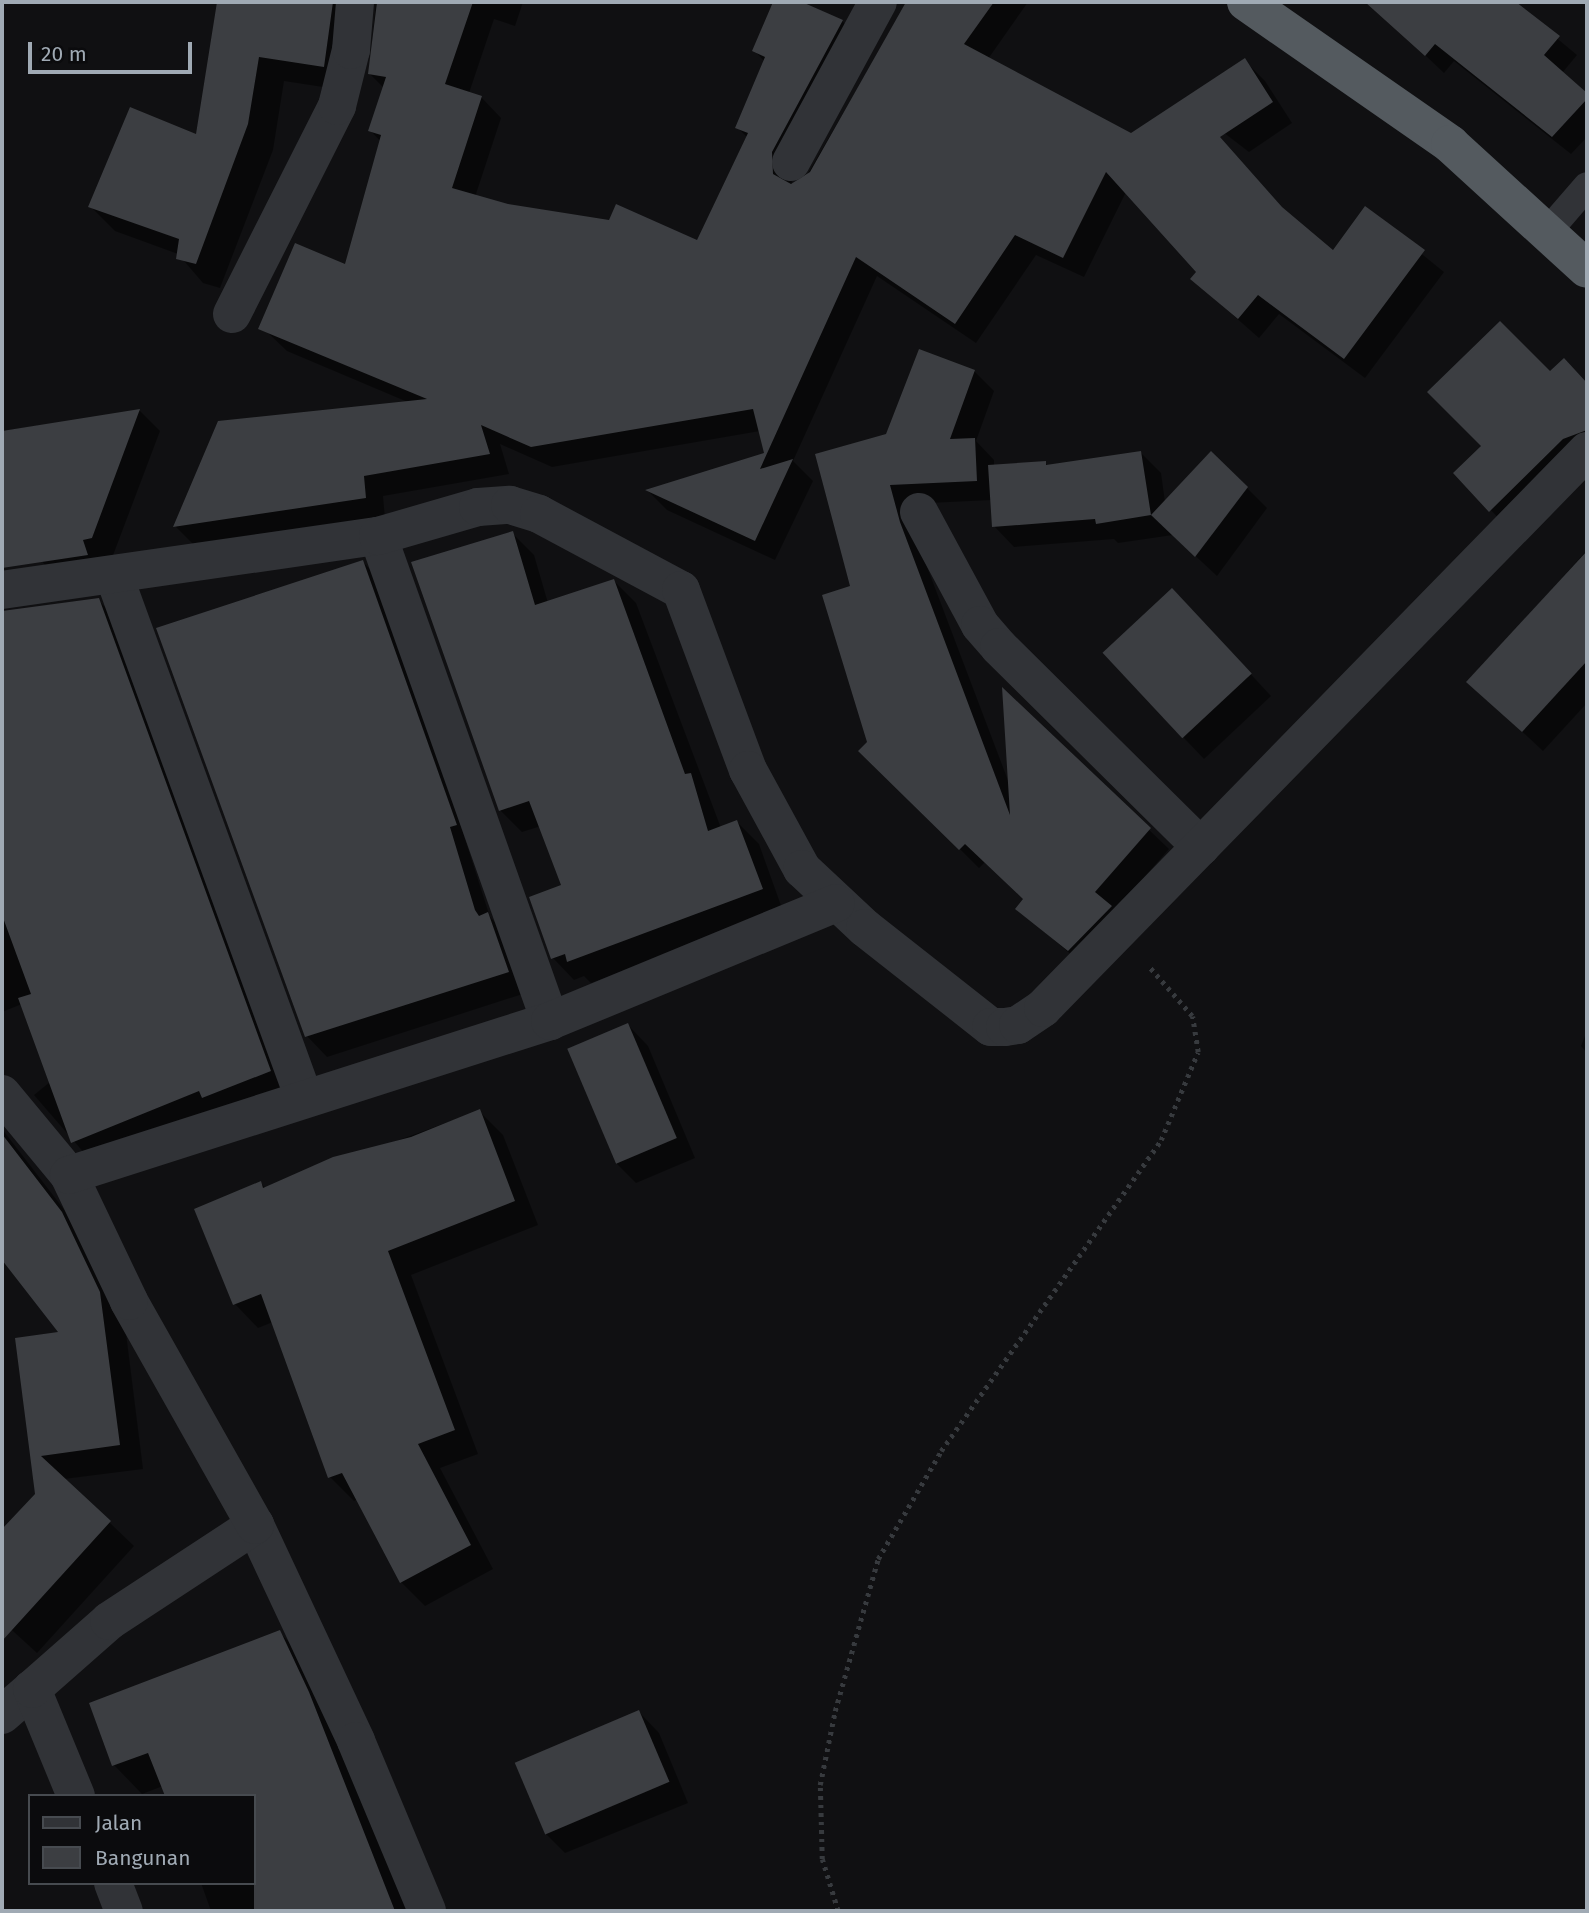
<!DOCTYPE html>
<html>
<head>
<meta charset="utf-8">
<style>
  body { margin:0 }
  #map { position:relative; width:1589px; height:1913px; overflow:hidden; background:#101012; font-family:"Fira Sans",sans-serif }
  div>[style] { position:absolute }
  .shadow>* { inset:0; background:#0007 }
  .building>* { inset:0; background:#3c3e42; transform-origin:0 0 }
  .path>* { height:4.5px; margin-top:-2.25px; transform-origin:0; background:repeating-linear-gradient(90deg,#373a3e 0 3.5px,transparent 0 8.5px) }
  .service>* { height:28px; margin:-14px; padding:0 14px; transform-origin:14px; border-radius:14px; background:#313337 }
  .minor>* { height:38px; margin:-19px; padding:0 19px; transform-origin:19px; border-radius:19px; background:#313337 }
  .trunk>* { height:38px; margin:-19px; padding:0 19px; transform-origin:19px; border-radius:19px; background:#545a5f }
  span { translate:-50% -50%; white-space:nowrap; text-align:center; line-height:1.15; -webkit-text-stroke:7px #0b0b0d; paint-order:stroke }
  .frame { position:absolute; inset:0; border:4px solid #a0aab4; pointer-events:none }
  .legend { position:absolute; left:28px; top:1794px; width:228px; height:91px; box-sizing:border-box; background:#0b0b0d; border:2px solid #474b50; margin:0; padding:9px 12px; list-style:none; font-size:21px; color:#a0aab4 }
  .legend li { display:flex; align-items:center; gap:14px; height:35px }
  .legend b { width:35px; border:2px solid #474b50 }
  .scale { position:absolute; left:28px; top:42px; width:164px; height:32px; box-sizing:border-box; border:4px solid #a0aab4; border-top:0; padding-left:9px; font-size:21px; line-height:24px; white-space:nowrap; color:#a0aab4; -webkit-text-stroke:5px #0b0b0d; paint-order:stroke }
</style>
</head>
<body>
<div id="map">
  <div class="shadow">
    <i style="clip-path:polygon(218px 2px,351px 2px,349px 91px,284px 81px,273px 150px,220px 288px,203px 283px,178px 254px,115px 231px,90px 206px,197px 137px)"></i>
    <i style="clip-path:polygon(376px 2px,523px 2px,515px 26px,494px 19px,469px 93px,481px 97px,501px 118px,475px 197px,507px 205px,698px 243px,748px 138px,738px 128px,765px 62px,754px 50px,775px 2px,797px 2px,842px 21px,863px 42px,791px 173px,792px 185px,803px 182px,908px 2px,1028px 2px,988px 59px,1333px 252px,1366px 209px,1444px 272px,1365px 378px,1279px 314px,1259px 338px,1192px 279px,1198px 272px,1126px 192px,1084px 277px,1036px 255px,976px 343px,877px 276px,793px 461px,813px 481px,775px 560px,667px 510px,648px 491px,766px 454px,760px 431px,552px 467px,500px 444px,509px 474px,383px 496px,385px 518px,195px 546px,175px 526px,410px 403px,287px 351px,266px 331px,346px 267px,381px 142px,370px 130px,384px 88px,369px 73px)"></i>
    <i style="clip-path:polygon(1405px 2px,1501px 2px,1507px 8px,1513px 2px,1577px 55px,1562px 73px,1587px 96px,1587px 137px,1571px 154px,1454px 61px,1444px 73px,1388px 20px)"></i>
    <i style="clip-path:polygon(1245px 61px,1265px 81px,1292px 123px,1249px 152px,1206px 119px)"></i>
    <i style="clip-path:polygon(1564px 361px,1587px 384px,1587px 457px,1511px 531px,1455px 473px)"></i>
    <i style="clip-path:polygon(974px 371px,994px 391px,976px 441px,994px 460px,994px 466px,1045px 463px,1049px 467px,1141px 453px,1161px 473px,1165px 502px,1247px 488px,1267px 508px,1217px 576px,1173px 535px,1118px 543px,1114px 539px,1014px 547px,994px 526px,992px 500px,908px 504px,918px 543px,1009px 783px,1004px 691px,1169px 849px,1115px 911px,1088px 969px,1018px 909px,1025px 900px,985px 862px,979px 868px,861px 751px,869px 742px,852px 587px,887px 435px)"></i>
    <i style="clip-path:polygon(140px 411px,160px 431px,112px 558px,60px 582px,38px 557px,2px 562px,2px 431px)"></i>
    <i style="clip-path:polygon(512px 533px,534px 555px,548px 603px,614px 581px,636px 603px,721px 828px,737px 822px,759px 844px,783px 911px,591px 983px,584px 976px,574px 980px,553px 958px,563px 886px,541px 826px,522px 832px,500px 810px)"></i>
    <i style="clip-path:polygon(1587px 550px,1587px 703px,1543px 751px,1469px 682px)"></i>
    <i style="clip-path:polygon(363px 562px,383px 583px,490px 917px,508px 935px,529px 992px,327px 1057px,307px 1036px,159px 629px)"></i>
    <i style="clip-path:polygon(98px 600px,118px 620px,290px 1091px,92px 1162px,34px 1095px,50px 1082px,22px 1004px,2px 1012px,2px 649px,23px 643px)"></i>
    <i style="clip-path:polygon(1192px 611px,1271px 696px,1204px 759px,1184px 738px)"></i>
    <i style="clip-path:polygon(628px 1025px,648px 1046px,695px 1158px,636px 1183px,616px 1163px)"></i>
    <i style="clip-path:polygon(1587px 1031px,1587px 1053px,1581px 1046px)"></i>
    <i style="clip-path:polygon(479px 1111px,503px 1135px,538px 1225px,411px 1275px,478px 1454px,440px 1468px,493px 1569px,425px 1606px,401px 1582px,358px 1499px,354px 1501px,330px 1477px,273px 1322px,258px 1328px,235px 1304px,196px 1210px,260px 1183px,266px 1188px)"></i>
    <i style="clip-path:polygon(2px 1129px,86px 1238px,124px 1317px,143px 1469px,64px 1479px,134px 1546px,37px 1653px,2px 1621px,2px 1532px,37px 1494px,17px 1339px,62px 1333px,2px 1257px)"></i>
    <i style="clip-path:polygon(279px 1632px,308px 1661px,411px 1911px,211px 1911px,201px 1883px,254px 1883px,254px 1796px,163px 1786px,142px 1794px,114px 1765px)"></i>
    <i style="clip-path:polygon(639px 1712px,659px 1733px,688px 1803px,565px 1853px,545px 1833px)"></i>
  </div>
  <div class="building">
    <i style="clip-path:polygon(217px 2px,333px 2px,324px 67px,259px 57px,248px 124px,196px 264px,176px 259px,179px 239px,88px 207px,130px 107px,196px 134px)"></i>
    <i style="clip-path:polygon(377px 2px,473px 2px,445px 84px,482px 96px,452px 188px,508px 204px,609px 220px,616px 204px,697px 240px,748px 133px,735px 128px,765px 57px,752px 51px,773px 2px,802px 2px,843px 20px,772px 152px,773px 174px,791px 184px,810px 172px,906px 2px,994px 2px,964px 44px,1131px 133px,1245px 58px,1273px 102px,1220px 137px,1282px 207px,1333px 250px,1365px 206px,1425px 250px,1344px 359px,1258px 295px,1238px 319px,1190px 279px,1196px 272px,1106px 172px,1063px 258px,1015px 235px,955px 324px,856px 257px,760px 469px,793px 459px,755px 541px,645px 490px,764px 453px,753px 409px,531px 447px,481px 425px,490px 454px,364px 476px,366px 498px,173px 527px,218px 421px,427px 399px,258px 329px,295px 243px,345px 264px,381px 135px,368px 131px,386px 77px,368px 74px)"></i>
    <i style="clip-path:polygon(1365px 2px,1516px 2px,1560px 36px,1544px 55px,1587px 93px,1587px 99px,1552px 137px,1435px 44px,1425px 56px)"></i>
    <i style="clip-path:polygon(1500px 321px,1550px 371px,1564px 358px,1587px 383px,1587px 430px,1563px 439px,1489px 512px,1453px 473px,1481px 446px,1427px 392px)"></i>
    <i style="clip-path:polygon(919px 349px,975px 370px,950px 439px,975px 438px,977px 481px,890px 485px,900px 522px,1010px 815px,1002px 687px,1151px 828px,1095px 892px,1112px 906px,1068px 951px,1015px 909px,1023px 899px,965px 844px,959px 850px,858px 751px,867px 742px,822px 595px,850px 586px,815px 454px,886px 434px)"></i>
    <i style="clip-path:polygon(140px 409px,92px 538px,83px 540px,88px 555px,2px 568px,2px 431px)"></i>
    <i style="clip-path:polygon(1141px 451px,1151px 515px,1096px 524px,1095px 519px,992px 527px,988px 465px,1046px 461px,1046px 465px)"></i>
    <i style="clip-path:polygon(1211px 451px,1248px 487px,1195px 557px,1151px 515px)"></i>
    <i style="clip-path:polygon(513px 531px,535px 605px,614px 579px,685px 774px,691px 773px,708px 831px,737px 820px,763px 889px,567px 962px,565px 954px,551px 959px,529px 897px,561px 885px,529px 801px,499px 811px,411px 562px)"></i>
    <i style="clip-path:polygon(1587px 551px,1587px 661px,1522px 732px,1466px 682px)"></i>
    <i style="clip-path:polygon(363px 560px,457px 825px,450px 827px,475px 910px,479px 916px,488px 912px,509px 972px,305px 1037px,156px 628px)"></i>
    <i style="left:1172px;top:588px;width:117px;height:95px;rotate:47deg"></i>
    <i style="clip-path:polygon(99px 598px,271px 1071px,202px 1098px,199px 1091px,71px 1143px,18px 998px,31px 994px,2px 915px,2px 611px)"></i>
    <i style="left:628px;top:1023px;width:125px;height:66px;rotate:67deg"></i>
    <i style="clip-path:polygon(480px 1109px,515px 1201px,388px 1251px,455px 1430px,418px 1444px,471px 1545px,400px 1583px,342px 1473px,328px 1478px,261px 1294px,233px 1305px,194px 1209px,261px 1181px,263px 1188px,333px 1157px,411px 1137px)"></i>
    <i style="clip-path:polygon(2px 1134px,62px 1212px,100px 1292px,120px 1445px,41px 1456px,111px 1521px,2px 1641px,2px 1529px,35px 1494px,15px 1338px,58px 1332px,2px 1260px)"></i>
    <i style="clip-path:polygon(280px 1630px,309px 1692px,395px 1911px,254px 1911px,254px 1796px,165px 1796px,148px 1753px,112px 1766px,89px 1703px)"></i>
    <i style="left:639px;top:1710px;width:78px;height:135px;rotate:67deg"></i>
  </div>
  <div class="path">
    <i style="left:838px;top:1911px;width:54px;rotate:-107.1deg"></i>
    <i style="left:822px;top:1859px;width:74px;rotate:-91.5deg"></i>
    <i style="left:820px;top:1785px;width:76px;rotate:-78.5deg"></i>
    <i style="left:835px;top:1711px;width:158px;rotate:-74.2deg"></i>
    <i style="left:878px;top:1559px;width:125px;rotate:-59.7deg"></i>
    <i style="left:941px;top:1451px;width:381px;rotate:-54.7deg"></i>
    <i style="left:1161px;top:1140px;width:95px;rotate:-67.2deg"></i>
    <i style="left:1198px;top:1052px;width:36px;rotate:-99deg"></i>
    <i style="left:1192px;top:1016px;width:64px;rotate:-131.2deg"></i>
  </div>
  <div class="service">
    <i style="left:1549px;top:230px;width:58px;rotate:-49.2deg"></i>
  </div>
  <div class="minor">
    <i style="left:791px;top:162px;width:182px;rotate:-61.5deg"></i>
    <i style="left:232px;top:314px;width:233px;rotate:-63.2deg"></i>
    <i style="left:337px;top:106px;width:58px;rotate:-76deg"></i>
    <i style="left:351px;top:50px;width:48px;rotate:-85.2deg"></i>
    <i style="left:919px;top:512px;width:128px;rotate:61.6deg"></i>
    <i style="left:980px;top:625px;width:29px;rotate:49deg"></i>
    <i style="left:999px;top:647px;width:284px;rotate:44.7deg"></i>
    <i style="left:378px;top:536px;width:515px;rotate:70.47deg"></i>
    <i style="left:114px;top:576px;width:556px;rotate:70deg"></i>
    <i style="left:2px;top:590px;width:380px;rotate:-8.2deg"></i>
    <i style="left:378px;top:536px;width:104px;rotate:-16.2deg"></i>
    <i style="left:478px;top:507px;width:32px;rotate:-4deg"></i>
    <i style="left:510px;top:505px;width:30px;rotate:17deg"></i>
    <i style="left:539px;top:514px;width:161px;rotate:28.2deg"></i>
    <i style="left:681px;top:590px;width:192px;rotate:69.6deg"></i>
    <i style="left:748px;top:770px;width:113px;rotate:61.4deg"></i>
    <i style="left:802px;top:869px;width:86px;rotate:43.1deg"></i>
    <i style="left:865px;top:928px;width:160px;rotate:38.2deg"></i>
    <i style="left:991px;top:1027px;width:14px"></i>
    <i style="left:1005px;top:1027px;width:13px;rotate:-9deg"></i>
    <i style="left:1018px;top:1025px;width:30px;rotate:-34deg"></i>
    <i style="left:1043px;top:1008px;width:779px;rotate:-45.68deg"></i>
    <i style="left:2px;top:1094px;width:105px;rotate:50.4deg"></i>
    <i style="left:255px;top:1525px;width:238px;rotate:64.9deg"></i>
    <i style="left:356px;top:1741px;width:184px;rotate:67.3deg"></i>
    <i style="left:2px;top:1715px;width:40px;rotate:-41deg"></i>
    <i style="left:76px;top:1796px;width:116px;rotate:-112.4deg"></i>
    <i style="left:32px;top:1689px;width:103px;rotate:-41.4deg"></i>
    <i style="left:109px;top:1621px;width:175px;rotate:-33.3deg"></i>
    <i style="left:255px;top:1525px;width:257px;rotate:-119.4deg"></i>
    <i style="left:129px;top:1301px;width:140px;rotate:-115.5deg"></i>
    <i style="left:69px;top:1175px;width:505px;rotate:-17.75deg"></i>
    <i style="left:550px;top:1021px;width:309px;rotate:-22.4deg"></i>
    <i style="left:113px;top:1883px;width:30px;rotate:69deg"></i>
  </div>
  <div class="trunk">
    <i style="left:1246px;top:2px;width:249px;rotate:34.8deg"></i>
    <i style="left:1450px;top:144px;width:185px;rotate:42.4deg"></i>
  </div>
  <div class="frame"></div>
  <ul class="legend">
  <li><b style="height:9px;background:#313337"></b>Jalan</li>
  <li><b style="height:19px;background:#3c3e42"></b>Bangunan</li>
  </ul>
  <div class="scale">20 m</div>
</div>
</body>
</html>
